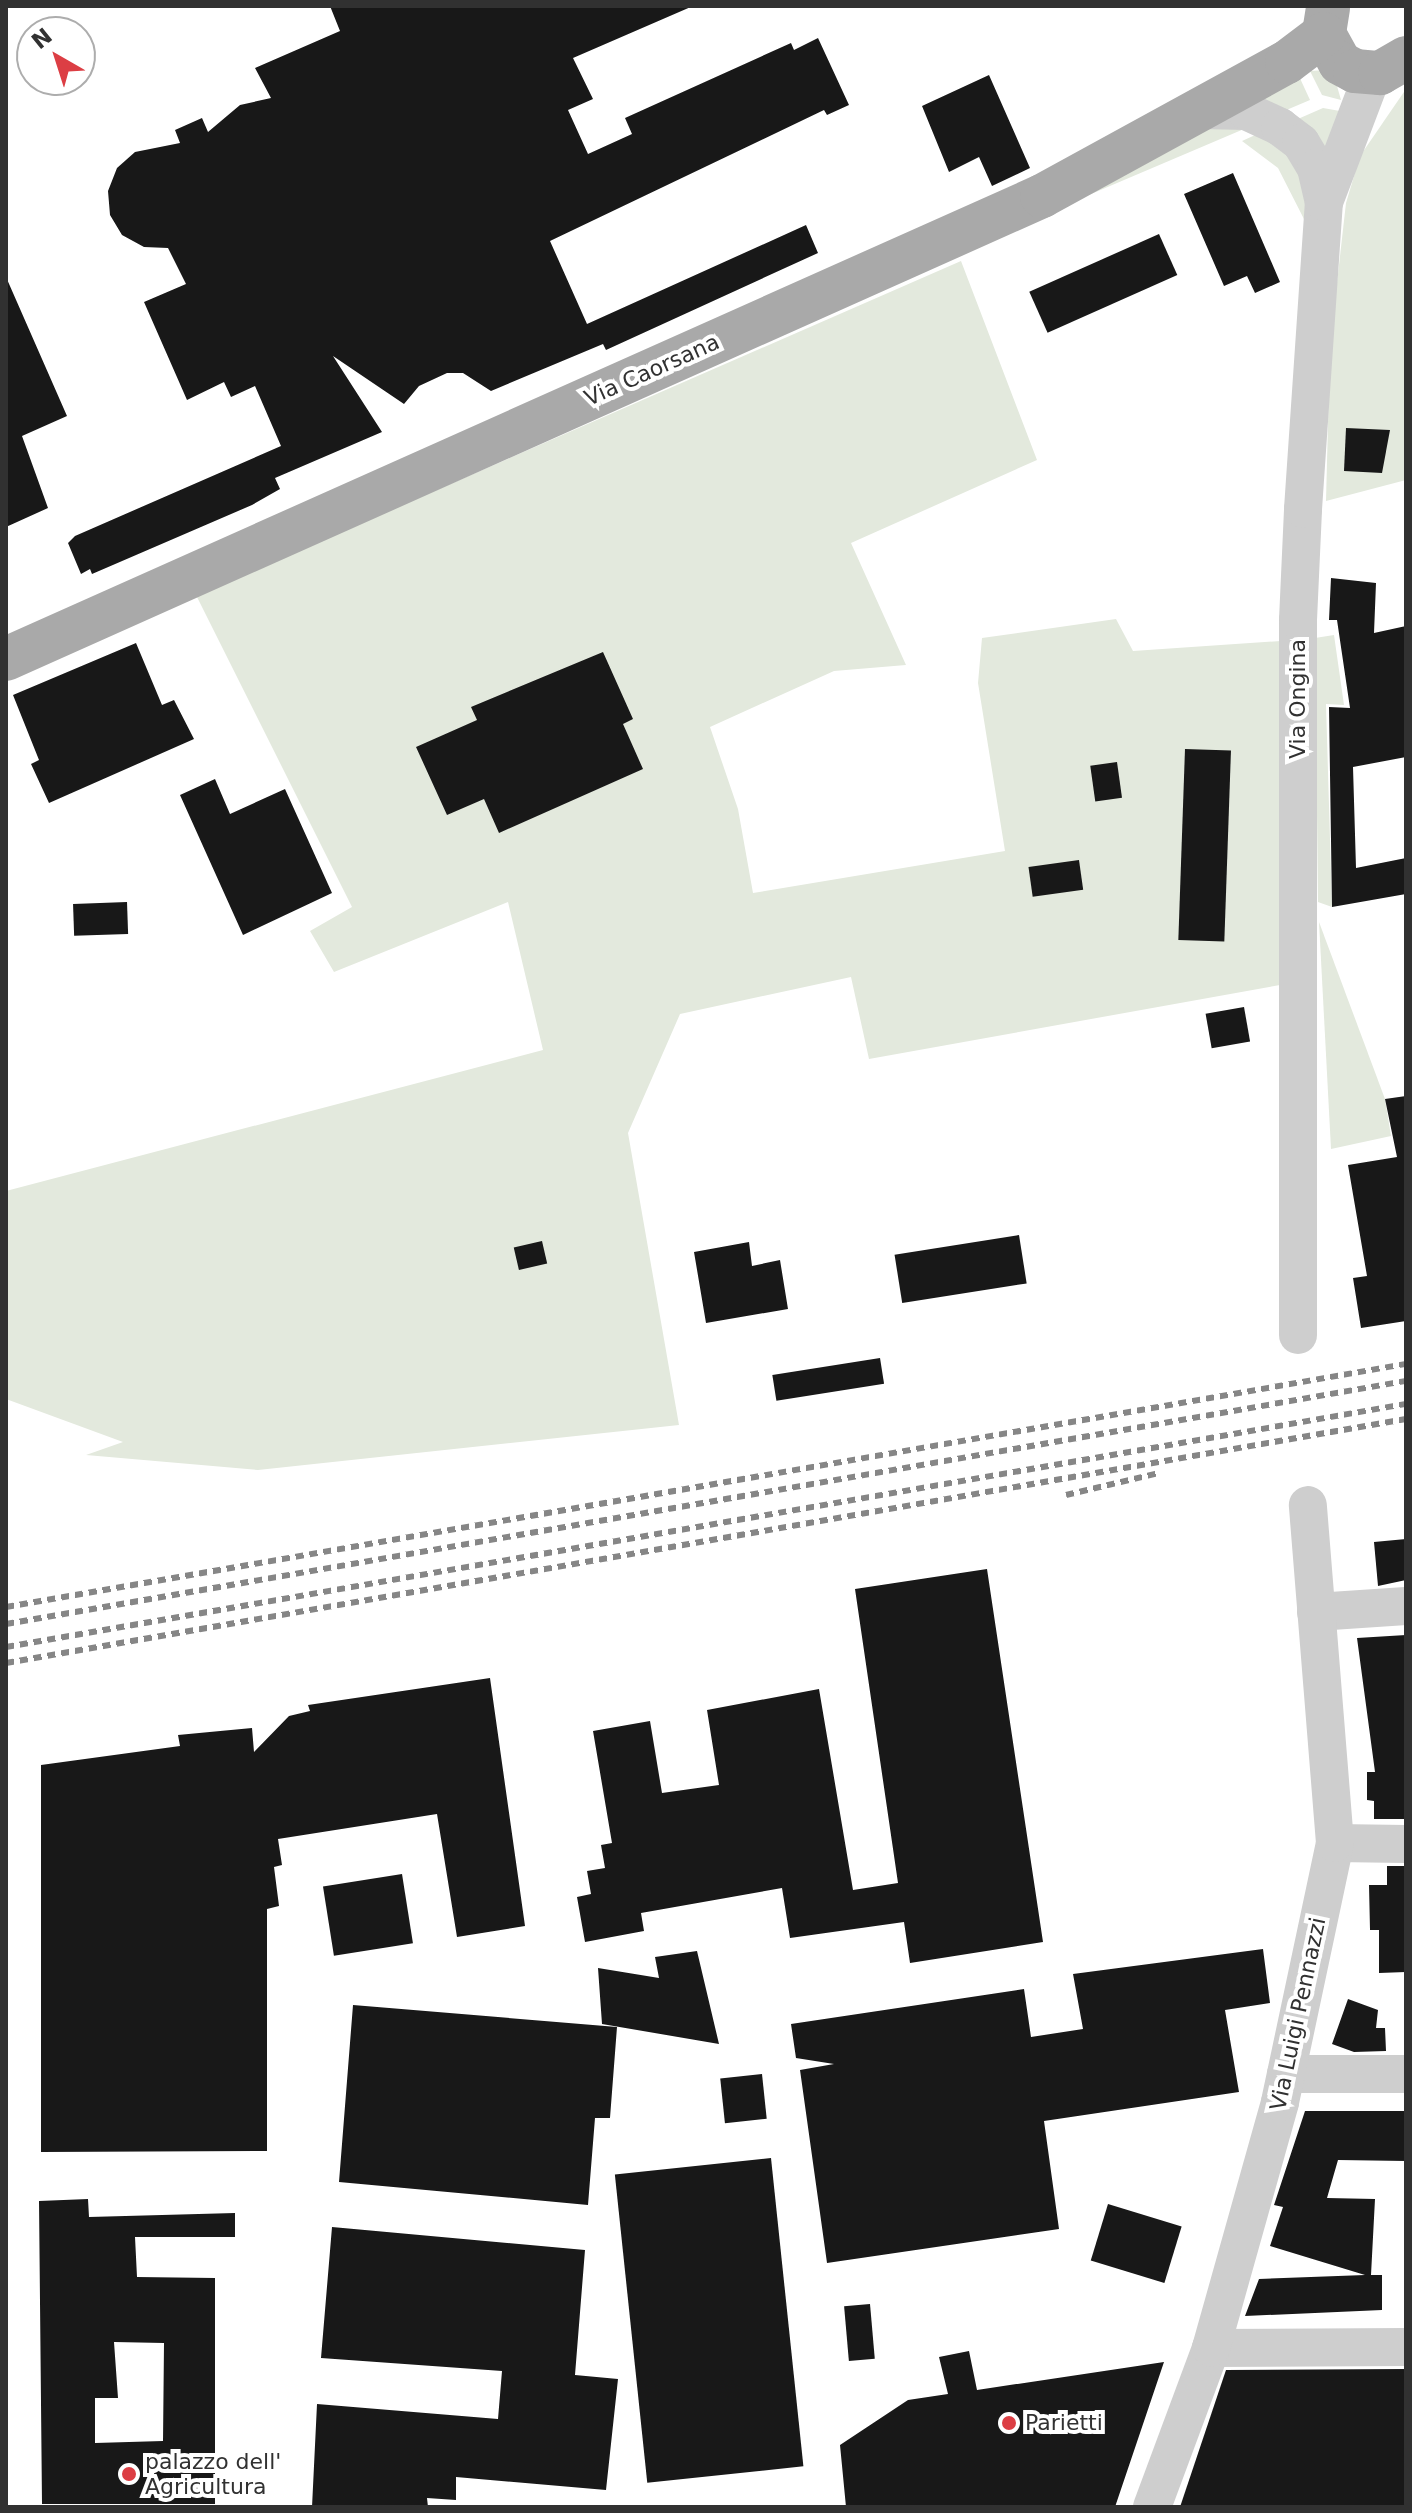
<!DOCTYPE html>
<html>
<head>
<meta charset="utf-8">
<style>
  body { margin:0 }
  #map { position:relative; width:1412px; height:2513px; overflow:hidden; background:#fff; font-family:"DejaVu Sans",sans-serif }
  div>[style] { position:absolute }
  .green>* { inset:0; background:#e3e9dd }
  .building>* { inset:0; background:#181818; transform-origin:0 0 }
  .minor>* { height:38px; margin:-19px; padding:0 19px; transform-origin:19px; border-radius:19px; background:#cecece }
  .major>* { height:44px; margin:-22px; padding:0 22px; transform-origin:22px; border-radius:22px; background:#a9a9a9 }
  .rail>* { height:6px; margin-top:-3px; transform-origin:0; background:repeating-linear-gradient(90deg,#868686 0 8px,transparent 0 14px) }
  .dots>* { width:22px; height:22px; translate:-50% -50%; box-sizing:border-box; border:4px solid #fff; border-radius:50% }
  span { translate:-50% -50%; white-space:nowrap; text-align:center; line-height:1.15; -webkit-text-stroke:8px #fff; paint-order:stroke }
  .street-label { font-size:22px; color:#313131 }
  .poi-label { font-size:22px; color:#313131 }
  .left { translate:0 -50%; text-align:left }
  .frame { position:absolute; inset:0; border:8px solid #313131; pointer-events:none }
  .north { position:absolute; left:16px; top:16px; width:80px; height:80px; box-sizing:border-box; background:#fff; border:2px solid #adadad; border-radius:50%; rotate:321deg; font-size:22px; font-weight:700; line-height:32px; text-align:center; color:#313131 }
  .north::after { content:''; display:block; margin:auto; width:28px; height:36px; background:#dc3e44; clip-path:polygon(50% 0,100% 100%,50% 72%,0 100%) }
</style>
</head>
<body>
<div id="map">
  <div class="green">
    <i style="clip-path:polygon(1325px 70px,1337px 86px,1341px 100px,1322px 95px,1310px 71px)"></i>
    <i style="clip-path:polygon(1298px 74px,1310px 100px,1277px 114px,1244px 104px)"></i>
    <i style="clip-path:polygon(1406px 89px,1406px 480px,1326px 501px,1330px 345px,1346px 203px,1360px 156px)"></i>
    <i style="clip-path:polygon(1323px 108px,1340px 111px,1322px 162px,1291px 122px)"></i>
    <i style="clip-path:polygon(1251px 126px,1070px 203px,1202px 129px)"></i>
    <i style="clip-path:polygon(1264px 131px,1304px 170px,1306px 223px,1278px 168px,1242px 141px)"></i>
    <i style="clip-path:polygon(961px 261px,1037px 460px,851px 543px,906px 665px,834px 671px,710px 727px,738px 809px,753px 893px,1005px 851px,978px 683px,982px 638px,1116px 619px,1133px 651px,1281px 641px,1280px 985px,869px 1059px,851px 977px,680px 1014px,628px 1133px,679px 1425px,258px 1470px,86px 1455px,123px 1442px,6px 1399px,6px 1191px,543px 1050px,508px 902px,334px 972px,310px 931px,352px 907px,196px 595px)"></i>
    <i style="clip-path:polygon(1334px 635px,1344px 705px,1326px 704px,1332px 907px,1318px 902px,1315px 638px)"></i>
    <i style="clip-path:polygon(1319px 922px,1385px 1099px,1391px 1136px,1331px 1149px)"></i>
  </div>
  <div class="building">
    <i style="clip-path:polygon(330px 6px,693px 6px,573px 58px,593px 99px,568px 110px,588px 154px,632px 134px,625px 118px,791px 43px,794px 50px,818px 38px,849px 105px,827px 115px,824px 110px,550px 241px,587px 324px,806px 225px,818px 253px,606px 350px,603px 344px,491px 391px,463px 373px,447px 373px,419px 386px,404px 404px,333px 356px,382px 432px,275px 478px,280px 489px,252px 505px,92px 574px,90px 569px,81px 574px,68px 543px,75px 536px,281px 446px,255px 386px,231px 397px,224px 382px,187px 400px,144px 302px,186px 284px,168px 248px,144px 247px,122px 235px,110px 215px,108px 191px,117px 168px,135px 152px,180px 143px,175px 130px,202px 118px,208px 132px,240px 105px,271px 98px,255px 68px,340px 31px)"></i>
    <i style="clip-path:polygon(989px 75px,1030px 168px,992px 186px,979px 157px,949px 172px,922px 106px)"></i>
    <i style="clip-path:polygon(1233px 173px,1280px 282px,1255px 293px,1247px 276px,1224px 286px,1184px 194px)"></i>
    <i style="left:1159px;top:234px;width:45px;height:142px;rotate:66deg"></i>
    <i style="clip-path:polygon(6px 277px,67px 416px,22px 436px,48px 508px,6px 527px)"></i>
    <i style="clip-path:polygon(1346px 428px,1390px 430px,1382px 473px,1344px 471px)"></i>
    <i style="clip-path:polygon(1331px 578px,1376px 583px,1374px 633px,1406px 626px,1406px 757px,1353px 767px,1356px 868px,1406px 858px,1406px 894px,1332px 907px,1329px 707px,1350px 708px,1337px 620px,1329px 620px)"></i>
    <i style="clip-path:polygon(136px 643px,162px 705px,174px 700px,194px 739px,49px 803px,31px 764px,39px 760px,13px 695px)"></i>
    <i style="clip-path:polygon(603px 652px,633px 719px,623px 724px,643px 769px,499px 833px,484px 799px,447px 815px,416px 747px,477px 720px,471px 707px)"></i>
    <i style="left:1185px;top:749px;width:46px;height:191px;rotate:2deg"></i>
    <i style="left:1117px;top:762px;width:36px;height:27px;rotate:82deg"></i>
    <i style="clip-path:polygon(215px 779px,230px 814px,285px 789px,332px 893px,243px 935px,180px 795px)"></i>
    <i style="left:1079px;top:860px;width:30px;height:51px;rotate:82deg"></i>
    <i style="left:127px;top:902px;width:32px;height:54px;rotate:88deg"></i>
    <i style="left:1244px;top:1007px;width:35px;height:39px;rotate:80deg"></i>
    <i style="clip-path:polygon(1406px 1096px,1406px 1321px,1361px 1328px,1353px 1278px,1367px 1276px,1348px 1165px,1397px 1157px,1385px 1099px)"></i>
    <i style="left:1019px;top:1235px;width:49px;height:126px;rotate:81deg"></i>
    <i style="left:542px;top:1241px;width:23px;height:29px;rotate:77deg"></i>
    <i style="clip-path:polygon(749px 1242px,752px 1266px,780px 1260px,788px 1309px,706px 1323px,694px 1252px)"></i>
    <i style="left:880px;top:1358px;width:26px;height:109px;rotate:81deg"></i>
    <i style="clip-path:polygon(1406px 1539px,1406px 1580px,1378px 1586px,1374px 1542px)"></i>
    <i style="clip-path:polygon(987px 1569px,1043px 1942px,910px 1963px,904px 1922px,790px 1938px,782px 1888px,641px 1913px,644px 1931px,585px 1942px,577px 1897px,591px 1894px,587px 1871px,605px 1868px,601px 1845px,612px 1843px,593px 1731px,650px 1721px,662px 1793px,719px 1785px,707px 1710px,819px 1689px,853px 1890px,898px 1883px,855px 1589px)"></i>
    <i style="clip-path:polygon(1406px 1635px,1406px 1819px,1374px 1819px,1374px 1801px,1367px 1800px,1367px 1772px,1375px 1772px,1357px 1638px)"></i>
    <i style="clip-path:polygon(490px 1678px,525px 1926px,457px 1937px,437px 1814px,278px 1839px,282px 1865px,274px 1867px,279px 1906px,267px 1909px,267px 2151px,41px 2152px,41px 1765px,180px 1746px,178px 1735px,252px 1728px,254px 1752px,289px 1716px,310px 1711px,308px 1705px)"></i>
    <i style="clip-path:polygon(1387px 1866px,1406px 1866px,1406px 1972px,1379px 1973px,1379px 1930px,1370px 1930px,1369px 1885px,1387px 1885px)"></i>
    <i style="left:402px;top:1874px;width:70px;height:80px;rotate:81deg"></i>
    <i style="clip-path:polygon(1263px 1949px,1270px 2003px,1225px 2010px,1239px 2092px,1044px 2121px,1059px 2229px,827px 2263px,800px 2070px,834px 2064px,796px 2058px,791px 2024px,1024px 1989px,1031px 2037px,1083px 2029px,1073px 1974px)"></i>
    <i style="clip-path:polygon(697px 1951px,719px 2044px,602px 2024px,598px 1968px,659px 1978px,655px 1957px)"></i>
    <i style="clip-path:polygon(1348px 1999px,1378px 2010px,1376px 2028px,1385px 2028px,1386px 2051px,1354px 2052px,1332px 2044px)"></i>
    <i style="clip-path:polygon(353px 2005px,617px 2027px,610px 2118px,595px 2118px,588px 2205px,339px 2182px)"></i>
    <i style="left:762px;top:2074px;width:45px;height:42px;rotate:84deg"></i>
    <i style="clip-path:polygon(1305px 2111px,1406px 2111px,1406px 2161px,1338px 2160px,1327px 2198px,1375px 2199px,1371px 2275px,1382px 2275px,1382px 2310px,1245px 2316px,1259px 2279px,1365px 2275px,1270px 2246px,1283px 2207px,1274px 2205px)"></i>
    <i style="left:771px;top:2158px;width:310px;height:157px;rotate:84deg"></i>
    <i style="clip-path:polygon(evenodd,88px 2199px,89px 2217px,235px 2213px,235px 2237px,135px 2237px,137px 2277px,215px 2278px,215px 2504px,42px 2504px,39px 2201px,88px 2199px,114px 2342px,164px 2343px,163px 2441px,95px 2443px,95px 2398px,118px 2398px,114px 2342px)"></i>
    <i style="left:1108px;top:2204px;width:77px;height:59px;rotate:17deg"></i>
    <i style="clip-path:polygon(332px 2227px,585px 2250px,575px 2375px,618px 2379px,606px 2490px,456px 2477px,456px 2500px,427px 2498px,428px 2507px,312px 2507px,317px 2404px,498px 2419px,502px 2371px,321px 2358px)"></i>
    <i style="left:870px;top:2304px;width:55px;height:26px;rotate:85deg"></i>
    <i style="clip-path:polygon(969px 2351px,977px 2390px,1164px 2362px,1115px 2507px,846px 2507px,840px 2445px,908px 2400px,948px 2394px,939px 2357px)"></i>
    <i style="clip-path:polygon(1406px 2369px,1406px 2507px,1180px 2507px,1226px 2370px)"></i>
  </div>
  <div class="minor">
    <i style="left:1202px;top:110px;width:44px;rotate:1.3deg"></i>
    <i style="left:1246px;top:111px;width:38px;rotate:25deg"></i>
    <i style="left:1280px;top:127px;width:26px;rotate:37deg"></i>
    <i style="left:1301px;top:143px;width:29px;rotate:59deg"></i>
    <i style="left:1316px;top:168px;width:35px;rotate:77deg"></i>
    <i style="left:1298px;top:1335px;width:715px;rotate:-90deg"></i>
    <i style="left:1298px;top:620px;width:111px;rotate:-87.4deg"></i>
    <i style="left:1303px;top:509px;width:308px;rotate:-86.1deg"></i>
    <i style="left:1324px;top:202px;width:138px;rotate:-69.2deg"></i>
    <i style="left:1316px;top:1612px;width:90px;rotate:-3.8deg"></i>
    <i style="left:1335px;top:1843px;width:71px;rotate:0.8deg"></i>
    <i style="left:1286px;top:2074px;width:120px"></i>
    <i style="left:1211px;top:2348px;width:195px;rotate:-0.3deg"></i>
    <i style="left:1152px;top:2507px;width:170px;rotate:-69.6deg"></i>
    <i style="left:1211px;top:2348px;width:255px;rotate:-74.3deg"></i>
    <i style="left:1280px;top:2102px;width:265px;rotate:-78deg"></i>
    <i style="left:1335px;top:1843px;width:339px;rotate:-94.6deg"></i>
  </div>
  <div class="major">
    <i style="left:1328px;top:8px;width:26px;rotate:99deg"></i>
    <i style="left:1324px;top:34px;width:33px;rotate:61deg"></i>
    <i style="left:1340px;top:63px;width:17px;rotate:28deg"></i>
    <i style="left:1355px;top:71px;width:25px;rotate:5deg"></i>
    <i style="left:1380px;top:73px;width:30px;rotate:-30deg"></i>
    <i style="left:6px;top:659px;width:1135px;rotate:-24.08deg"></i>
    <i style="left:1042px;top:196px;width:279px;rotate:-28.7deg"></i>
    <i style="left:1287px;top:62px;width:46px;rotate:-37.1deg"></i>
  </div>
  <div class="rail">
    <i style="left:1066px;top:1495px;width:96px;rotate:-13.3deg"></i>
    <i style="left:6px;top:1607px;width:1421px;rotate:-9.85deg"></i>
    <i style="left:6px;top:1624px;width:1421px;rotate:-9.85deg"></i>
    <i style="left:6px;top:1647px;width:1421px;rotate:-9.85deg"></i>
    <i style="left:6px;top:1663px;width:1421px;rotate:-9.89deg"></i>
  </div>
  <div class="dots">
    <i style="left:1009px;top:2423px;background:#dc3e44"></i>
    <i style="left:129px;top:2474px;background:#dc3e44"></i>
  </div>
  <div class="street-label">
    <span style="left:652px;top:370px;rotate:-24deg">Via Caorsana</span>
    <span style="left:1298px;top:699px;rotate:-90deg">Via Ongina</span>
    <span style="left:1298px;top:2014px;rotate:-78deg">Via Luigi Pennazzi</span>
  </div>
  <div class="poi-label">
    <span class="left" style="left:1025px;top:2423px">Parietti</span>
    <span class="left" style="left:145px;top:2474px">palazzo dell'<br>Agricultura</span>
  </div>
  <div class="frame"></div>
  <div class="north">N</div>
</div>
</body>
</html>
